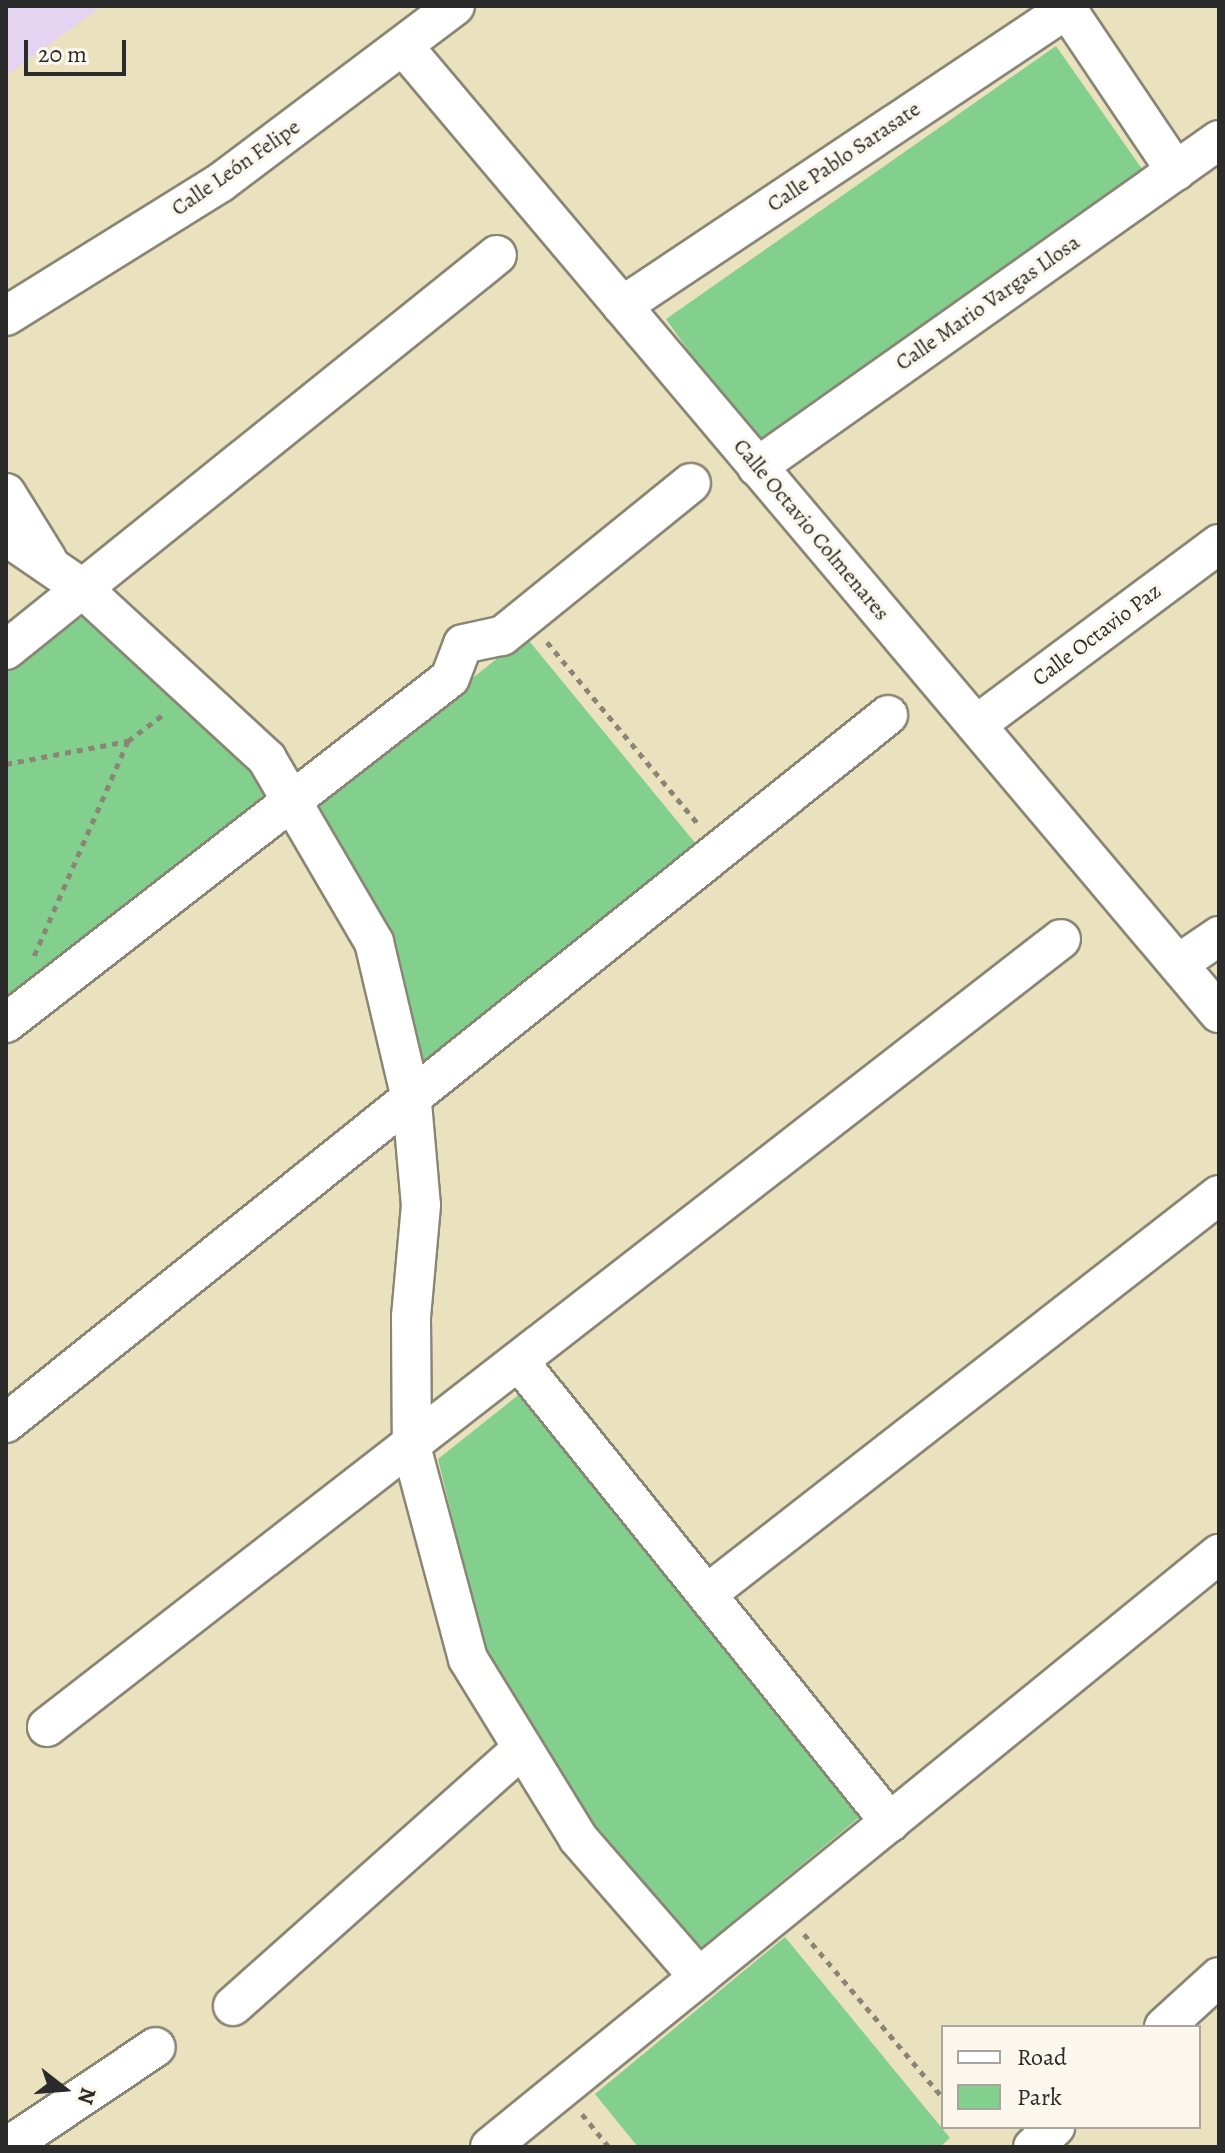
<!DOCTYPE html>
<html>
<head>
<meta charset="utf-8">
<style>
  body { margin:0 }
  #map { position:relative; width:1225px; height:2153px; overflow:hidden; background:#eae1bf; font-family:Alegreya,serif }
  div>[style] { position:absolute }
  .built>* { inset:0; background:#e4d3f1 }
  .green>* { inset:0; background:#83cf8e; transform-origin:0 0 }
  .path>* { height:5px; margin-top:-2.5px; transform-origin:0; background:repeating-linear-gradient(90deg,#8a8675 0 6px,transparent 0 12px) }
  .roads { filter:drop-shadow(2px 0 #8a8675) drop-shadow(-2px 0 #8a8675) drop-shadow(0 2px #8a8675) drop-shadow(0 -2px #8a8675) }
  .minor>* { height:38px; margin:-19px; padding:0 19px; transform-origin:19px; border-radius:19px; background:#fff }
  span { translate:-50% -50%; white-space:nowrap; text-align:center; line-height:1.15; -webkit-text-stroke:6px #fbf7ec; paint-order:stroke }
  .street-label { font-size:22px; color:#2b2b2b }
  .frame { position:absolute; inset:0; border:8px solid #2b2b2b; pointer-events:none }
  .legend { position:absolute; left:941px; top:2025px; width:260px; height:104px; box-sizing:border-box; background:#fbf7ec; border:2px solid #a8a59f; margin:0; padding:10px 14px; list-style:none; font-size:24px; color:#2b2b2b }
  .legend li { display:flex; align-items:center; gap:16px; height:40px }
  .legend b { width:40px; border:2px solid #a8a59f }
  .north { position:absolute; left:24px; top:2049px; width:80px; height:80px; -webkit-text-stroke:6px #fbf7ec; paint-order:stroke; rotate:107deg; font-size:22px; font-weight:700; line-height:32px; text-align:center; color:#2b2b2b }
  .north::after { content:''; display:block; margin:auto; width:28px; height:36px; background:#2b2b2b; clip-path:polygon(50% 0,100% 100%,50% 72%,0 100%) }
  .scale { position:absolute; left:24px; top:40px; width:102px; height:36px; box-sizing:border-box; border:4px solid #2b2b2b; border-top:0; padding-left:10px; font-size:24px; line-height:28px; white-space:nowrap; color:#2b2b2b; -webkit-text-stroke:6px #fbf7ec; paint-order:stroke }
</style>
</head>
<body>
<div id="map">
  <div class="built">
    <i style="clip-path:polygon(6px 6px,102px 6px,6px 76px)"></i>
  </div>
  <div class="green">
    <i style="left:1056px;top:46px;width:155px;height:476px;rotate:55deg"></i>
    <i style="clip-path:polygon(79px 609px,252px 767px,271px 805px,6px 1008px,6px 669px)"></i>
    <i style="clip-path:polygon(525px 636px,701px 850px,418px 1083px,310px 809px)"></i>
    <i style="clip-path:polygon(521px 1393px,862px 1815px,701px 1948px,589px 1826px,484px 1648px,438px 1459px)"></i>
    <i style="clip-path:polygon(785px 1937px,950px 2138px,940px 2147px,638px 2147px,595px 2094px)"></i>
  </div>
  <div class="path">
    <i style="left:547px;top:642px;width:238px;rotate:50.3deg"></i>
    <i style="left:128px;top:741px;width:46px;rotate:-37.1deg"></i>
    <i style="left:6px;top:764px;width:124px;rotate:-10.7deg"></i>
    <i style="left:128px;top:741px;width:235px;rotate:113.6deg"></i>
    <i style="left:804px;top:1934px;width:215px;rotate:49.7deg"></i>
    <i style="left:582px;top:2114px;width:43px;rotate:50.7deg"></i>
  </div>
  <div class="roads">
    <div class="minor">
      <i style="left:1065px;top:6px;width:199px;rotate:56.1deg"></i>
      <i style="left:404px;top:47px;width:1264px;rotate:49.85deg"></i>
      <i style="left:622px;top:306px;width:535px;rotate:-33.72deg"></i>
      <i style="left:6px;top:316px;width:252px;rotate:-31.9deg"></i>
      <i style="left:220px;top:183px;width:294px;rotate:-37deg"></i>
      <i style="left:757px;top:467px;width:566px;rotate:-35.29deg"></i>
      <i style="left:6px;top:493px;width:78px;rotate:58.2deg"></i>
      <i style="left:6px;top:536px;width:92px;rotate:34.4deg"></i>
      <i style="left:82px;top:588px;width:252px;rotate:42.7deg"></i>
      <i style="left:267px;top:759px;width:212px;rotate:59.7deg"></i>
      <i style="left:374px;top:942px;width:165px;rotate:76.7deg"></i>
      <i style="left:412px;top:1103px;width:102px;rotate:85deg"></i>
      <i style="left:421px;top:1205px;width:112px;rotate:95.1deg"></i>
      <i style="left:411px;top:1317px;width:133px;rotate:89.6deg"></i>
      <i style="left:412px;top:1450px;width:216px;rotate:75deg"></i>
      <i style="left:468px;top:1659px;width:210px;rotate:58.4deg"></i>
      <i style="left:578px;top:1838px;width:184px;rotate:49deg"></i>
      <i style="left:6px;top:650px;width:630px;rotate:-38.82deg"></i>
      <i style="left:976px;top:725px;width:303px;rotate:-36.7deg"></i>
      <i style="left:1178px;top:964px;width:50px;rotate:-34.3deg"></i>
      <i style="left:6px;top:1023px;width:562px;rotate:-37.85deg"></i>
      <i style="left:450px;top:678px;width:36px;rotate:-69deg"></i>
      <i style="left:463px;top:644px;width:40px;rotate:-12deg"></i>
      <i style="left:502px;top:636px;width:243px;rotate:-39deg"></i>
      <i style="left:520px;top:1363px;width:590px;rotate:51.13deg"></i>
      <i style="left:6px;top:1423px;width:1131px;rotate:-38.75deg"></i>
      <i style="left:707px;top:1594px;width:649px;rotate:-37.93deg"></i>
      <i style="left:47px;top:1727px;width:1284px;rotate:-37.85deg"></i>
      <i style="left:233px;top:2006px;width:383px;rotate:-41.7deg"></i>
      <i style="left:1164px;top:2027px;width:74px;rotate:-42.3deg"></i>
      <i style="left:7px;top:2147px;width:179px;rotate:-33.9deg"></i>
      <i style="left:490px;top:2147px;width:940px;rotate:-39.13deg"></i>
      <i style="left:1033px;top:2147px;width:30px;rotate:-42deg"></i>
    </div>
  </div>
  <div class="street-label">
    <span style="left:844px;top:157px;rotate:-34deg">Calle Pablo Sarasate</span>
    <span style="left:236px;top:168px;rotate:-35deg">Calle León Felipe</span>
    <span style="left:988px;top:303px;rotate:-35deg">Calle Mario Vargas Llosa</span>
    <span style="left:811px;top:530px;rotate:50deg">Calle Octavio Colmenares</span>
    <span style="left:1097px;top:635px;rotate:-37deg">Calle Octavio Paz</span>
  </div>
  <div class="frame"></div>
  <ul class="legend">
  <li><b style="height:10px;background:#fff"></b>Road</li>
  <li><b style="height:22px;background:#83cf8e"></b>Park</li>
  </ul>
  <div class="north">N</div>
  <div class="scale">20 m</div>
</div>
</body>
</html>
